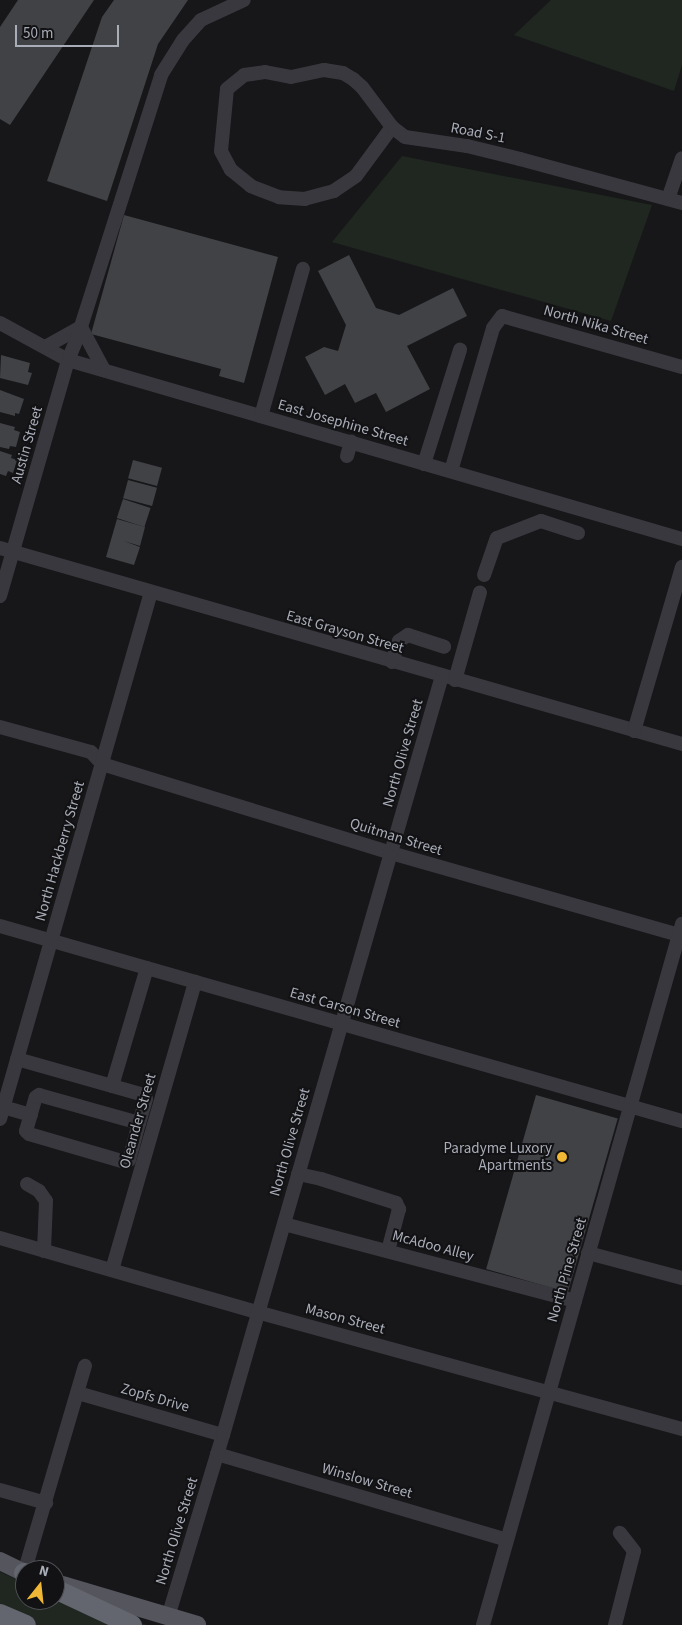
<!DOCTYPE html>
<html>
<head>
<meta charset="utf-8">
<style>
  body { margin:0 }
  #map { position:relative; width:682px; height:1625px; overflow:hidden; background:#171719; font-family:"Source Sans 3",sans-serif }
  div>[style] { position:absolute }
  .green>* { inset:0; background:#1f2720 }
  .building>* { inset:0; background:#414246; transform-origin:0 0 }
  .minor>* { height:14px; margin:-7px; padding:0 7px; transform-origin:7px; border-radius:7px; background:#38383e }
  .major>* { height:18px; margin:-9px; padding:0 9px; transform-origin:9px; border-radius:9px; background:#54555d }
  .highway>* { height:20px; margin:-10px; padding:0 10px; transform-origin:10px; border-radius:10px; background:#64666f }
  .dots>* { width:14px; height:14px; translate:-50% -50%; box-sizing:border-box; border:2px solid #121214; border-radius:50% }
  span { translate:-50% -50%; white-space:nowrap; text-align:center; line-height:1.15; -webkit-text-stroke:4px #121214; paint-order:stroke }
  .street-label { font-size:15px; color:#a9adb8 }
  .poi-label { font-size:15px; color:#a9adb8 }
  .right { translate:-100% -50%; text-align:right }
  .north { position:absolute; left:15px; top:1560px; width:50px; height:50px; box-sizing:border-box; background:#121214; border:1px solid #4e5056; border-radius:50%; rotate:16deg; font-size:14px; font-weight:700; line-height:20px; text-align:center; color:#a9adb8 }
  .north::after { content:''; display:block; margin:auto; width:18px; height:22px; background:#f1b836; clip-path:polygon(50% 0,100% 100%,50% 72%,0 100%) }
  .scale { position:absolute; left:15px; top:25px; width:104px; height:22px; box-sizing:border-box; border:2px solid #a9adb8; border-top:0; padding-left:6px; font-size:15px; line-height:18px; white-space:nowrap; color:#a9adb8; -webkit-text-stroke:4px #121214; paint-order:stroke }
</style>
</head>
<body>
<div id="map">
  <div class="green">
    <i style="clip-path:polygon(551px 0,682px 0,682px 65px,674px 91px,514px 35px)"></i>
    <i style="clip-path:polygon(402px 156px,652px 205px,611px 321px,332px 242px)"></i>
    <i style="clip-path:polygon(0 1572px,25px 1583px,25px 1600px,55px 1600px,55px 1594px,147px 1625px,0 1625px)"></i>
  </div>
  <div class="building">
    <i style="clip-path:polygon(18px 0,94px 0,10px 125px,0 119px,0 27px)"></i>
    <i style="clip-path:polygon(114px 0,188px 0,158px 44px,107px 201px,47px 181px,102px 17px)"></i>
    <i style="clip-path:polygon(124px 215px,278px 257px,244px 383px,219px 376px,221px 369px,91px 334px)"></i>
    <i style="clip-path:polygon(349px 255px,376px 308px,399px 315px,453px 288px,467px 316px,407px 346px,430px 389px,386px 412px,376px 393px,355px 403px,345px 384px,325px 395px,305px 357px,324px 347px,338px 351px,346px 325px,318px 271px)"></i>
    <i style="clip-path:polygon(1px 355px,30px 363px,28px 372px,32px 373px,28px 385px,0 378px)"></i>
    <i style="clip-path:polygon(0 390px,24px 399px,19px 414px,15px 413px,15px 416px,0 412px)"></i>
    <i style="clip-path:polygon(0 423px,15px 427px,14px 430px,20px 432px,16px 447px,10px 446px,9px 449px,0 447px)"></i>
    <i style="clip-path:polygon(0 451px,12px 455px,11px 458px,17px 460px,13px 473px,8px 471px,6px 476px,0 474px)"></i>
    <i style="left:133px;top:460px;width:30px;height:19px;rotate:15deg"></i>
    <i style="left:128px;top:480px;width:30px;height:19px;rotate:15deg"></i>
    <i style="left:123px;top:499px;width:29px;height:20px;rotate:18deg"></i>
    <i style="clip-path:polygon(117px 519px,145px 527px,140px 546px,124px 541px,140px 547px,134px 565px,106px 557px)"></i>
    <i style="left:536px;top:1095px;width:85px;height:181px;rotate:16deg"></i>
  </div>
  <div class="minor">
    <i style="left:392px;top:127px;width:61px;rotate:126.3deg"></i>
    <i style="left:356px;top:176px;width:27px;rotate:146deg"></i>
    <i style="left:334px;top:191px;width:30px;rotate:165deg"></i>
    <i style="left:305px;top:199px;width:26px;rotate:-176deg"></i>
    <i style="left:279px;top:197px;width:30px;rotate:-159deg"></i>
    <i style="left:251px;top:186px;width:26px;rotate:-141deg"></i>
    <i style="left:231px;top:170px;width:21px;rotate:-118deg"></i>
    <i style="left:221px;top:151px;width:62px;rotate:-84.5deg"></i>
    <i style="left:227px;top:89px;width:22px;rotate:-39deg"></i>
    <i style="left:244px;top:75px;width:21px;rotate:-8deg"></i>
    <i style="left:265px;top:72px;width:26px;rotate:11deg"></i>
    <i style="left:291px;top:77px;width:34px;rotate:-12deg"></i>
    <i style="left:324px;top:70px;width:19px;rotate:9deg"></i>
    <i style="left:343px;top:73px;width:12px;rotate:31deg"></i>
    <i style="left:353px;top:79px;width:12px;rotate:42deg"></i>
    <i style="left:362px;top:87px;width:50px;rotate:53.1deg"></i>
    <i style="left:392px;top:127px;width:16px;rotate:38deg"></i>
    <i style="left:405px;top:137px;width:63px;rotate:8.3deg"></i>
    <i style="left:467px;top:146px;width:55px;rotate:13.8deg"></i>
    <i style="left:520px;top:159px;width:168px;rotate:15.2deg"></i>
    <i style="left:668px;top:199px;width:43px;rotate:-71.1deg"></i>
    <i style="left:0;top:323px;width:77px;rotate:28.6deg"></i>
    <i style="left:68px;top:360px;width:640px;rotate:16.25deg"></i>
    <i style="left:45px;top:347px;width:41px;rotate:-29.1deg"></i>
    <i style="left:81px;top:327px;width:49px;rotate:61.9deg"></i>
    <i style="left:261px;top:416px;width:153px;rotate:-74.1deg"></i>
    <i style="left:347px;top:456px;width:15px;rotate:-74deg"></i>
    <i style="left:424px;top:464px;width:120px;rotate:-72.5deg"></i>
    <i style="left:451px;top:471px;width:149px;rotate:-73.6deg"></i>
    <i style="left:493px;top:328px;width:15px;rotate:-53deg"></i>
    <i style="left:502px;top:316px;width:187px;rotate:15.8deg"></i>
    <i style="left:0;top:548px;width:710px;rotate:16.03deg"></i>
    <i style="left:484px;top:575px;width:39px;rotate:-71deg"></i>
    <i style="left:497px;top:538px;width:47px;rotate:-21.1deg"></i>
    <i style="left:541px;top:521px;width:39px;rotate:18deg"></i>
    <i style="left:0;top:596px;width:246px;rotate:-73.9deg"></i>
    <i style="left:68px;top:360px;width:23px;rotate:-67deg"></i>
    <i style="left:77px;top:339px;width:277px;rotate:-72.3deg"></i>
    <i style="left:161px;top:75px;width:41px;rotate:-57.8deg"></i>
    <i style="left:183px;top:40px;width:27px;rotate:-48deg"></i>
    <i style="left:201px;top:20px;width:47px;rotate:-24.9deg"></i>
    <i style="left:392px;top:662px;width:22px;rotate:-72deg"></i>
    <i style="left:399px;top:641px;width:11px;rotate:-34deg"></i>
    <i style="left:408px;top:635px;width:38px;rotate:18deg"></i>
    <i style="left:455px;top:680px;width:91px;rotate:-74.1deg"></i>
    <i style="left:0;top:727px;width:94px;rotate:15.4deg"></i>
    <i style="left:91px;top:752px;width:16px;rotate:47deg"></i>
    <i style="left:102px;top:764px;width:302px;rotate:17.1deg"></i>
    <i style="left:391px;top:853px;width:303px;rotate:15.9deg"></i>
    <i style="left:634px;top:731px;width:171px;rotate:-73.7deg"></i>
    <i style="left:0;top:926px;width:709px;rotate:15.96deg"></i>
    <i style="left:17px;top:1059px;width:132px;rotate:15.8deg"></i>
    <i style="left:144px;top:1095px;width:4px;rotate:63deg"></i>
    <i style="left:146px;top:1099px;width:25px;rotate:106deg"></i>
    <i style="left:139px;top:1123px;width:38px;rotate:105deg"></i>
    <i style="left:129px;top:1160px;width:4px;rotate:153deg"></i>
    <i style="left:125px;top:1162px;width:100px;rotate:-163.7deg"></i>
    <i style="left:29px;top:1134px;width:4px;rotate:-135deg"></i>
    <i style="left:26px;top:1131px;width:35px;rotate:-74deg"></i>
    <i style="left:36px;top:1097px;width:4px;rotate:-34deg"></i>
    <i style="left:39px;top:1095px;width:104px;rotate:15.6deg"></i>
    <i style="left:112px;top:1086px;width:123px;rotate:-73.5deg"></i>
    <i style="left:3px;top:1107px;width:29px;rotate:16deg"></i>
    <i style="left:0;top:1119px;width:548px;rotate:-74.01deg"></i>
    <i style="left:298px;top:1174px;width:24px;rotate:12deg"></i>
    <i style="left:321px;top:1179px;width:79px;rotate:17.7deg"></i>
    <i style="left:396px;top:1203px;width:7px;rotate:63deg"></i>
    <i style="left:399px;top:1209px;width:43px;rotate:104.7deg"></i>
    <i style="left:27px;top:1184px;width:14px;rotate:30deg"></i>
    <i style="left:39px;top:1191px;width:12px;rotate:55deg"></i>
    <i style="left:46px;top:1201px;width:50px;rotate:92.3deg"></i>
    <i style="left:284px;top:1224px;width:301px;rotate:14.8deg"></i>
    <i style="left:0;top:1238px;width:267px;rotate:16.1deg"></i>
    <i style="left:257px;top:1312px;width:441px;rotate:15.4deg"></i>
    <i style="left:588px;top:1253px;width:97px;rotate:14.9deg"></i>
    <i style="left:112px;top:1270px;width:300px;rotate:-73.9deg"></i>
    <i style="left:78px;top:1393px;width:151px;rotate:16.2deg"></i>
    <i style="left:217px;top:1454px;width:302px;rotate:16.5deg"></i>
    <i style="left:0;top:1490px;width:48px;rotate:15.8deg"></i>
    <i style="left:24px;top:1573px;width:216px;rotate:-73.6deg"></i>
    <i style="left:168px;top:1617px;width:190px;rotate:-73.2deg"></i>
    <i style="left:223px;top:1435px;width:790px;rotate:-73.91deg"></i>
    <i style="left:483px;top:1625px;width:729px;rotate:-74.15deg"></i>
    <i style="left:615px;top:1625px;width:76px;rotate:-75.6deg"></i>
    <i style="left:634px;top:1551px;width:23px;rotate:-128deg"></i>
  </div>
  <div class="major">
    <i style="left:0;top:1561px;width:28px;rotate:26deg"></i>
    <i style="left:63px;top:1585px;width:140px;rotate:16.6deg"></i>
  </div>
  <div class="highway">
    <i style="left:24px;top:1573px;width:1px"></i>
    <i style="left:55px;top:1589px;width:85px;rotate:25.1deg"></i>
    <i style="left:0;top:1614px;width:28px;rotate:23deg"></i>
  </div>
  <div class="dots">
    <i style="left:562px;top:1157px;background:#f1b836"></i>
  </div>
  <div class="street-label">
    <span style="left:478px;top:133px;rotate:11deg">Road S-1</span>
    <span style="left:596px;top:325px;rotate:16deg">North Nika Street</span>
    <span style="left:343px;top:423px;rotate:16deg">East Josephine Street</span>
    <span style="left:27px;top:445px;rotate:-74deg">Austin Street</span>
    <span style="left:345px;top:632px;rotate:16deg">East Grayson Street</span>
    <span style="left:403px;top:753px;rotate:-74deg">North Olive Street</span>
    <span style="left:396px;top:837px;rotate:17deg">Quitman Street</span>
    <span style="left:60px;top:851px;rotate:-74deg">North Hackberry Street</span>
    <span style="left:345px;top:1008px;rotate:16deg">East Carson Street</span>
    <span style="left:138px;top:1121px;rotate:-74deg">Oleander Street</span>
    <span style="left:290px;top:1142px;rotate:-74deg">North Olive Street</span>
    <span style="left:433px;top:1246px;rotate:15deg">McAdoo Alley</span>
    <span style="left:567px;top:1270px;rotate:-74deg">North Pine Street</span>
    <span style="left:345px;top:1319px;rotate:15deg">Mason Street</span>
    <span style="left:155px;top:1398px;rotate:16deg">Zopfs Drive</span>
    <span style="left:367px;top:1481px;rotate:16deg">Winslow Street</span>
    <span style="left:177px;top:1531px;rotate:-73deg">North Olive Street</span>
  </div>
  <div class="poi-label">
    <span class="right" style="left:552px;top:1157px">Paradyme Luxory<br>Apartments</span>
  </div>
  <div class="north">N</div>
  <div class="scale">50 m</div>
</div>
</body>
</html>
